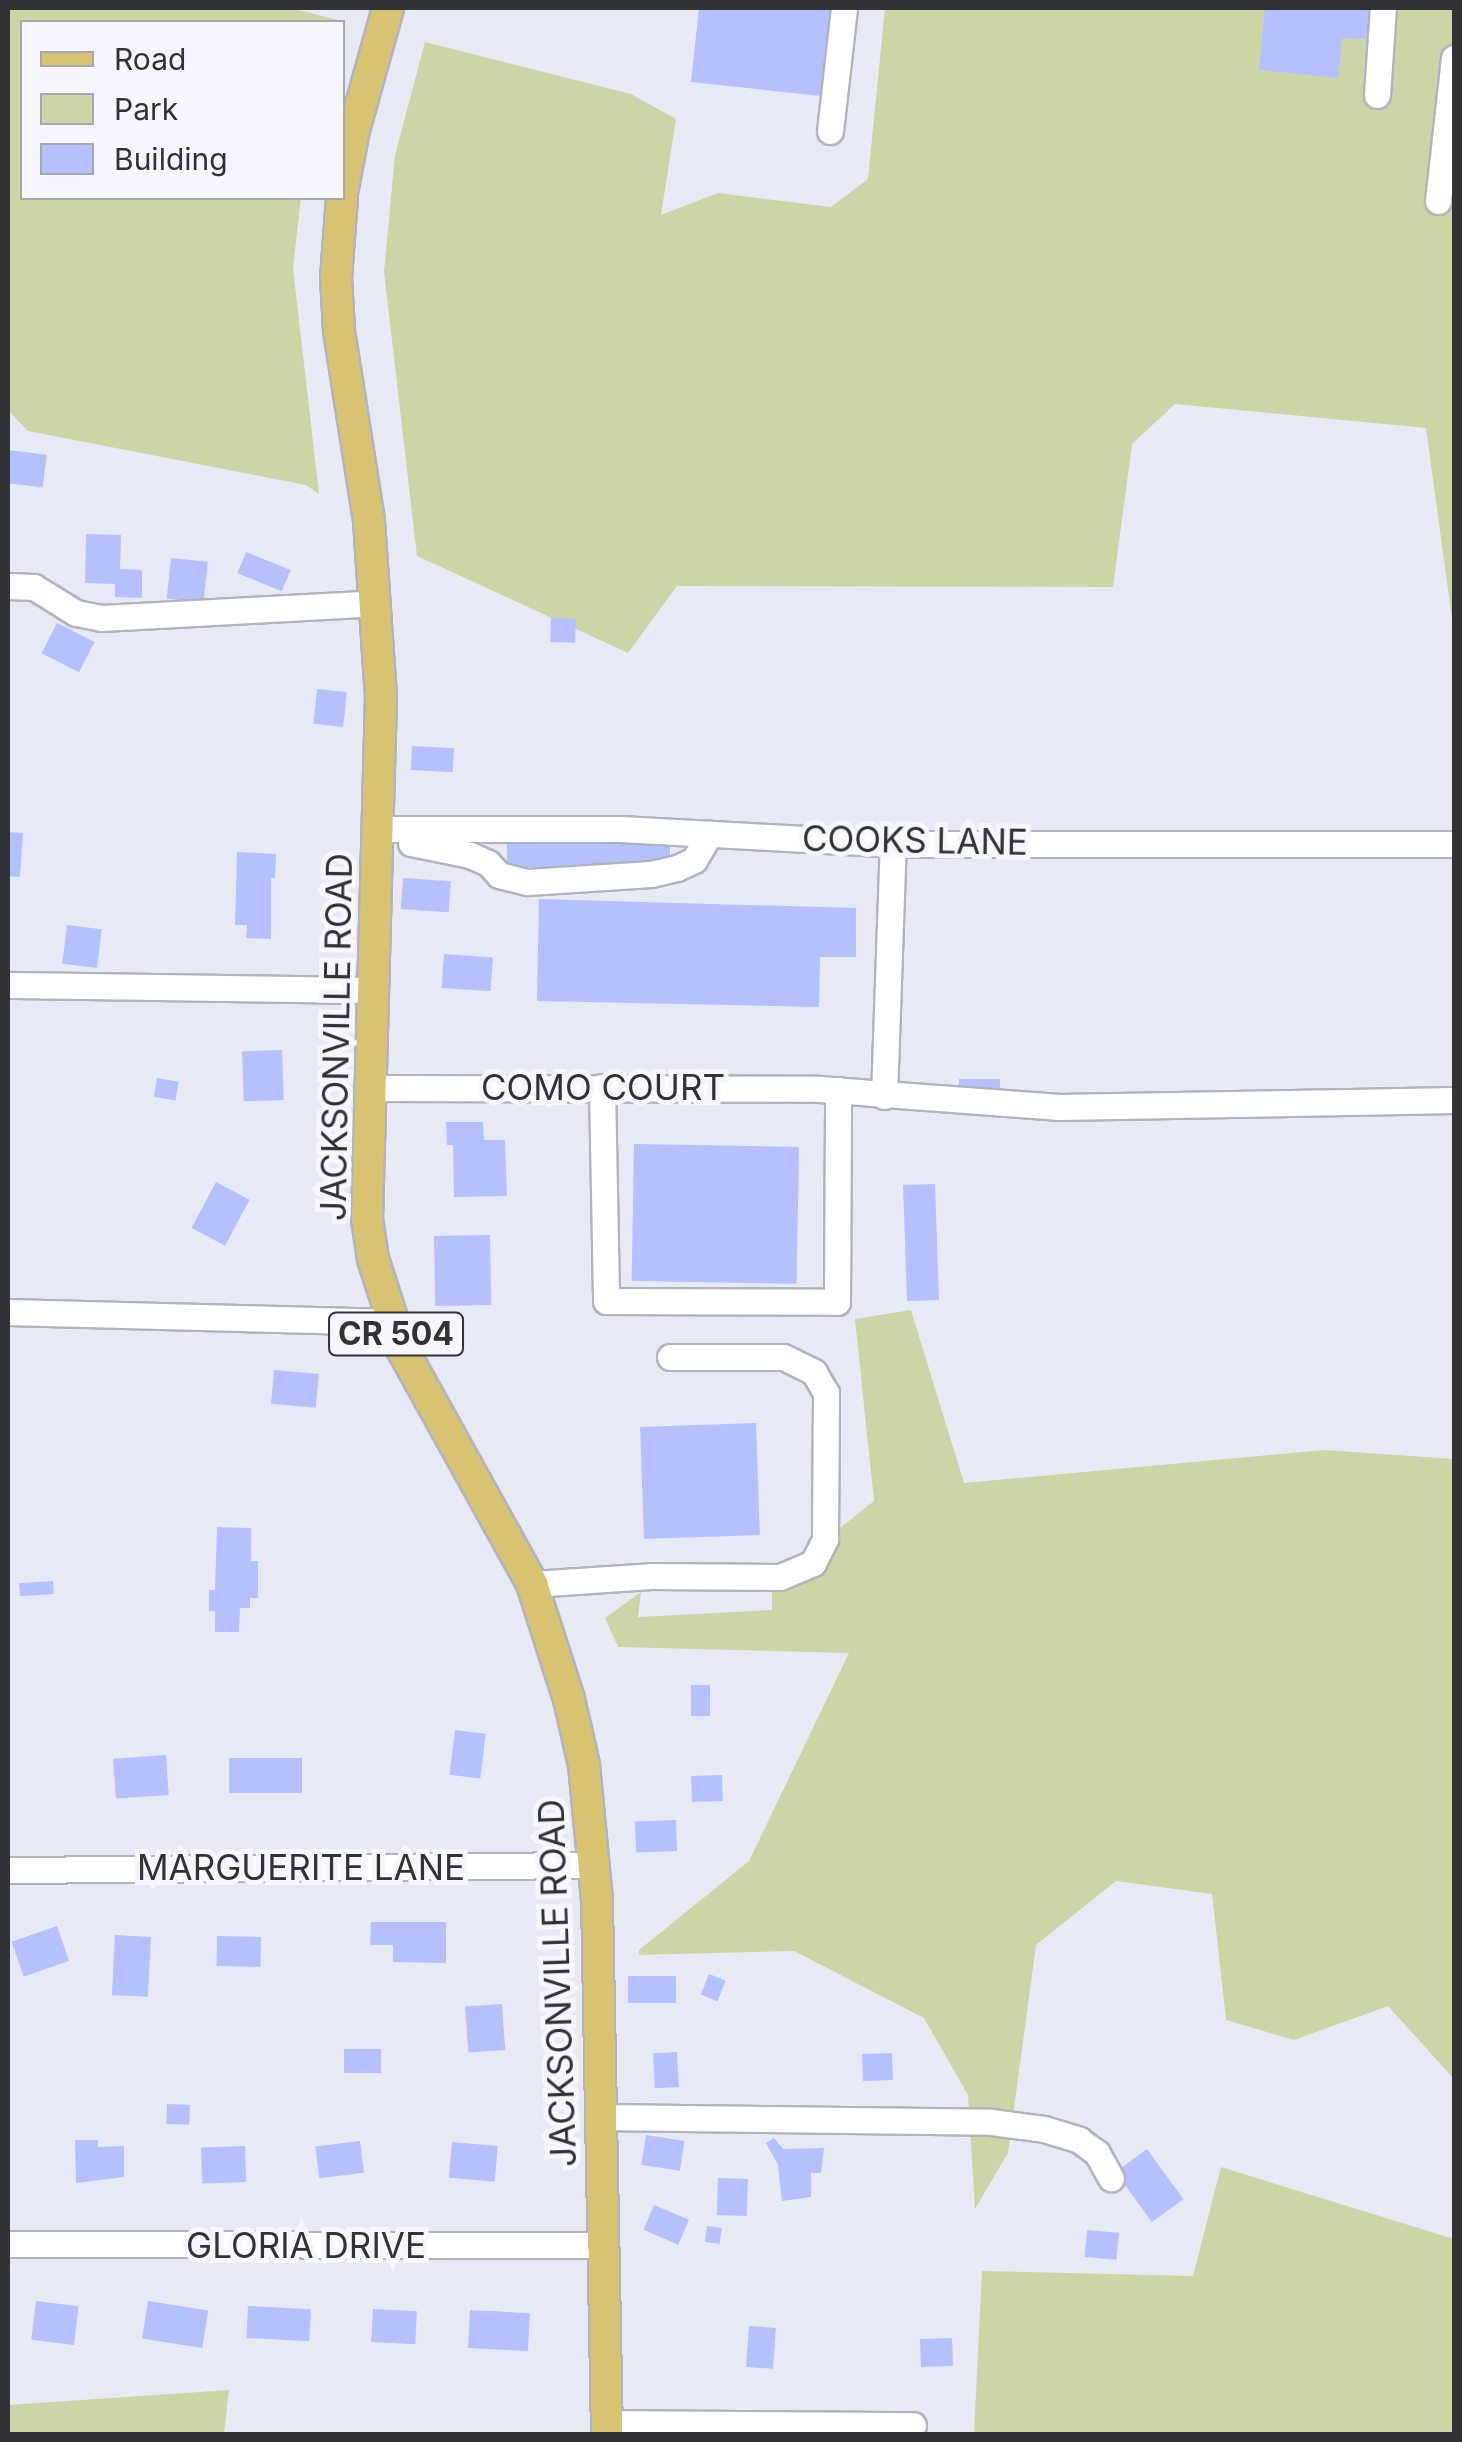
<!DOCTYPE html>
<html>
<head>
<meta charset="utf-8">
<style>
  body { margin:0 }
  #map { position:relative; width:1462px; height:2442px; overflow:hidden; background:#e7eaf5; font-family:Inter,sans-serif }
  div>[style] { position:absolute }
  .green>* { inset:0; background:#cdd5a7 }
  .building>* { inset:0; background:#b5c0fe; transform-origin:0 0 }
  .roads { filter:drop-shadow(2px 0 #b1b3be) drop-shadow(-2px 0 #b1b3be) drop-shadow(0 2px #b1b3be) drop-shadow(0 -2px #b1b3be) }
  .minor>* { height:25px; margin:-12.5px; padding:0 12.5px; transform-origin:12.5px; border-radius:12.5px; background:#fff }
  .major>* { height:30px; margin:-15px; padding:0 15px; transform-origin:15px; border-radius:15px; background:#d8c373 }
  span { translate:-50% -50%; white-space:nowrap; text-align:center; line-height:1.15; -webkit-text-stroke:10px #f6f7fe; paint-order:stroke }
  .shield-label span { padding:2px 8px; background:#f6f7fe; border:2px solid; border-radius:8px; -webkit-text-stroke-width:0 }
  .shield-label { font-size:32px; color:#313236; font-weight:700 }
  .street-label { font-size:35px; color:#313236 }
  .frame { position:absolute; inset:0; border:10px solid #313236; pointer-events:none }
  .legend { position:absolute; left:20px; top:20px; width:325px; height:180px; box-sizing:border-box; background:#f6f7fe; border:2px solid #a7a8ae; margin:0; padding:12px 18px; list-style:none; font-size:30px; color:#313236 }
  .legend li { display:flex; align-items:center; gap:20px; height:50px }
  .legend b { width:50px; border:2px solid #a7a8ae }
</style>
</head>
<body>
<div id="map">
  <div class="green">
    <i style="clip-path:polygon(8px 8px,291px 8px,338px 20px,22px 22px,22px 198px,301px 198px,293px 268px,319px 494px,306px 485px,28px 431px,8px 410px)"></i>
    <i style="clip-path:polygon(885px 8px,1454px 8px,1454px 634px,1426px 428px,1175px 404px,1132px 444px,1113px 587px,677px 586px,628px 653px,417px 556px,384px 272px,395px 155px,425px 42px,631px 94px,676px 119px,661px 215px,718px 193px,831px 207px,868px 179px)"></i>
    <i style="clip-path:polygon(911px 1310px,964px 1483px,1324px 1450px,1454px 1459px,1454px 2079px,1388px 2006px,1294px 2040px,1226px 2020px,1212px 1894px,1116px 1881px,1036px 1945px,1008px 2153px,975px 2209px,968px 2095px,924px 2018px,794px 1951px,639px 1955px,639px 1950px,749px 1861px,849px 1653px,618px 1647px,605px 1618px,641px 1592px,638px 1617px,772px 1610px,772px 1582px,874px 1501px,855px 1319px)"></i>
    <i style="clip-path:polygon(1221px 2167px,1454px 2239px,1454px 2434px,974px 2434px,982px 2271px,1193px 2276px)"></i>
    <i style="clip-path:polygon(229px 2390px,224px 2434px,8px 2434px,8px 2405px)"></i>
  </div>
  <div class="building">
    <i style="clip-path:polygon(699px 8px,830px 8px,821px 96px,691px 82px)"></i>
    <i style="clip-path:polygon(1265px 8px,1369px 8px,1366px 39px,1342px 38px,1338px 78px,1259px 70px)"></i>
    <i style="left:8px;top:450px;width:39px;height:33px;rotate:7deg"></i>
    <i style="clip-path:polygon(86px 534px,121px 535px,120px 569px,142px 570px,142px 598px,115px 597px,115px 584px,85px 583px)"></i>
    <i style="left:246px;top:552px;width:48px;height:23px;rotate:22deg"></i>
    <i style="left:171px;top:558px;width:37px;height:41px;rotate:6deg"></i>
    <i style="left:551px;top:618px;width:25px;height:24px;rotate:2deg"></i>
    <i style="left:57px;top:623px;width:42px;height:34px;rotate:27deg"></i>
    <i style="left:317px;top:689px;width:30px;height:35px;rotate:6deg"></i>
    <i style="left:412px;top:746px;width:42px;height:24px;rotate:3deg"></i>
    <i style="left:8px;top:832px;width:15px;height:44px;rotate:4deg"></i>
    <i style="left:507px;top:835px;width:163px;height:32px"></i>
    <i style="clip-path:polygon(237px 852px,276px 854px,275px 878px,271px 878px,271px 939px,246px 938px,247px 925px,235px 925px)"></i>
    <i style="left:403px;top:878px;width:48px;height:31px;rotate:4deg"></i>
    <i style="clip-path:polygon(539px 899px,856px 908px,856px 957px,820px 957px,819px 1007px,537px 1001px)"></i>
    <i style="left:67px;top:925px;width:35px;height:39px;rotate:7deg"></i>
    <i style="left:444px;top:954px;width:49px;height:34px;rotate:4deg"></i>
    <i style="left:282px;top:1050px;width:50px;height:40px;rotate:88deg"></i>
    <i style="left:157px;top:1078px;width:22px;height:19px;rotate:10deg"></i>
    <i style="left:959px;top:1079px;width:41px;height:16px"></i>
    <i style="clip-path:polygon(446px 1122px,483px 1122px,484px 1140px,505px 1140px,507px 1196px,454px 1197px,453px 1145px,447px 1145px)"></i>
    <i style="left:634px;top:1144px;width:165px;height:137px;rotate:1deg"></i>
    <i style="left:216px;top:1182px;width:38px;height:52px;rotate:28deg"></i>
    <i style="left:935px;top:1184px;width:116px;height:32px;rotate:88deg"></i>
    <i style="left:490px;top:1235px;width:70px;height:56px;rotate:89deg"></i>
    <i style="left:274px;top:1370px;width:45px;height:34px;rotate:5deg"></i>
    <i style="left:756px;top:1423px;width:112px;height:116px;rotate:88deg"></i>
    <i style="clip-path:polygon(217px 1527px,251px 1528px,251px 1561px,258px 1561px,258px 1598px,250px 1598px,250px 1608px,240px 1608px,239px 1632px,215px 1632px,215px 1611px,209px 1611px,209px 1590px,215px 1590px)"></i>
    <i style="left:53px;top:1581px;width:13px;height:34px;rotate:86deg"></i>
    <i style="left:691px;top:1685px;width:19px;height:31px"></i>
    <i style="left:455px;top:1730px;width:31px;height:45px;rotate:7deg"></i>
    <i style="left:166px;top:1755px;width:40px;height:53px;rotate:86deg"></i>
    <i style="left:229px;top:1758px;width:73px;height:35px"></i>
    <i style="left:722px;top:1775px;width:26px;height:31px;rotate:88deg"></i>
    <i style="left:676px;top:1820px;width:31px;height:41px;rotate:88deg"></i>
    <i style="clip-path:polygon(371px 1922px,446px 1922px,446px 1963px,393px 1962px,393px 1945px,370px 1945px)"></i>
    <i style="left:57px;top:1926px;width:37px;height:48px;rotate:71deg"></i>
    <i style="left:115px;top:1935px;width:36px;height:60px;rotate:3deg"></i>
    <i style="left:217px;top:1936px;width:44px;height:30px;rotate:1deg"></i>
    <i style="left:709px;top:1974px;width:18px;height:22px;rotate:22deg"></i>
    <i style="left:628px;top:1976px;width:48px;height:27px"></i>
    <i style="left:502px;top:2004px;width:46px;height:37px;rotate:86deg"></i>
    <i style="left:344px;top:2049px;width:37px;height:24px"></i>
    <i style="left:677px;top:2052px;width:35px;height:24px;rotate:87deg"></i>
    <i style="left:892px;top:2053px;width:27px;height:30px;rotate:88deg"></i>
    <i style="left:167px;top:2104px;width:23px;height:20px;rotate:2deg"></i>
    <i style="left:646px;top:2135px;width:39px;height:30px;rotate:9deg"></i>
    <i style="clip-path:polygon(774px 2138px,783px 2149px,824px 2148px,821px 2173px,811px 2173px,811px 2197px,782px 2201px,778px 2165px,766px 2143px)"></i>
    <i style="clip-path:polygon(75px 2140px,98px 2140px,98px 2147px,124px 2146px,124px 2177px,76px 2183px)"></i>
    <i style="left:360px;top:2141px;width:32px;height:45px;rotate:83deg"></i>
    <i style="left:452px;top:2142px;width:46px;height:36px;rotate:5deg"></i>
    <i style="left:245px;top:2146px;width:36px;height:44px;rotate:88deg"></i>
    <i style="left:1147px;top:2149px;width:62px;height:39px;rotate:54deg"></i>
    <i style="left:718px;top:2178px;width:30px;height:37px;rotate:2deg"></i>
    <i style="left:654px;top:2205px;width:38px;height:27px;rotate:23deg"></i>
    <i style="left:707px;top:2226px;width:15px;height:16px;rotate:8deg"></i>
    <i style="left:1087px;top:2230px;width:32px;height:27px;rotate:5deg"></i>
    <i style="left:36px;top:2301px;width:43px;height:39px;rotate:7deg"></i>
    <i style="left:148px;top:2301px;width:61px;height:38px;rotate:9deg"></i>
    <i style="left:248px;top:2306px;width:63px;height:32px;rotate:3deg"></i>
    <i style="left:373px;top:2309px;width:44px;height:33px;rotate:3deg"></i>
    <i style="left:470px;top:2310px;width:60px;height:38px;rotate:3deg"></i>
    <i style="left:749px;top:2326px;width:27px;height:41px;rotate:4deg"></i>
    <i style="left:952px;top:2338px;width:28px;height:32px;rotate:88deg"></i>
  </div>
  <div class="roads">
    <div class="minor">
      <i style="left:1377px;top:95px;width:87px;rotate:-86.1deg"></i>
      <i style="left:830px;top:131px;width:124px;rotate:-83.5deg"></i>
      <i style="left:1438px;top:201px;width:144px;rotate:-83.6deg"></i>
      <i style="left:8px;top:586px;width:26px;rotate:2deg"></i>
      <i style="left:34px;top:587px;width:49px;rotate:31.8deg"></i>
      <i style="left:76px;top:613px;width:26px;rotate:11deg"></i>
      <i style="left:102px;top:618px;width:274px;rotate:-3.1deg"></i>
      <i style="left:376px;top:829px;width:244px"></i>
      <i style="left:620px;top:829px;width:273px;rotate:3.1deg"></i>
      <i style="left:893px;top:844px;width:561px"></i>
      <i style="left:411px;top:843px;width:60px;rotate:11.5deg"></i>
      <i style="left:470px;top:855px;width:20px;rotate:24deg"></i>
      <i style="left:488px;top:863px;width:16px;rotate:47deg"></i>
      <i style="left:499px;top:875px;width:30px;rotate:14deg"></i>
      <i style="left:528px;top:882px;width:123px;rotate:-3.7deg"></i>
      <i style="left:651px;top:874px;width:27px;rotate:-13deg"></i>
      <i style="left:677px;top:868px;width:19px;rotate:-25deg"></i>
      <i style="left:694px;top:860px;width:31px;rotate:-59deg"></i>
      <i style="left:8px;top:985px;width:363px;rotate:0.8deg"></i>
      <i style="left:602px;top:1087px;width:214px;rotate:88.9deg"></i>
      <i style="left:606px;top:1301px;width:231px;rotate:0.2deg"></i>
      <i style="left:837px;top:1302px;width:212px;rotate:-89.7deg"></i>
      <i style="left:368px;top:1088px;width:451px;rotate:0.1deg"></i>
      <i style="left:819px;top:1089px;width:241px;rotate:4.3deg"></i>
      <i style="left:1059px;top:1107px;width:395px;rotate:-1deg"></i>
      <i style="left:884px;top:1096px;width:252px;rotate:-88deg"></i>
      <i style="left:8px;top:1312px;width:383px;rotate:1.5deg"></i>
      <i style="left:532px;top:1584px;width:119px;rotate:-3.8deg"></i>
      <i style="left:651px;top:1576px;width:129px;rotate:0.4deg"></i>
      <i style="left:780px;top:1577px;width:36px;rotate:-23deg"></i>
      <i style="left:813px;top:1563px;width:27px;rotate:-63deg"></i>
      <i style="left:825px;top:1539px;width:146px;rotate:-89.6deg"></i>
      <i style="left:826px;top:1393px;width:24px;rotate:-120deg"></i>
      <i style="left:814px;top:1372px;width:34px;rotate:-154deg"></i>
      <i style="left:783px;top:1357px;width:113px;rotate:180deg"></i>
      <i style="left:8px;top:1870px;width:587px;rotate:-0.49deg"></i>
      <i style="left:601px;top:2117px;width:390px;rotate:0.7deg"></i>
      <i style="left:991px;top:2122px;width:53px;rotate:7.5deg"></i>
      <i style="left:1044px;top:2129px;width:37px;rotate:17deg"></i>
      <i style="left:1079px;top:2140px;width:22px;rotate:36deg"></i>
      <i style="left:1097px;top:2153px;width:29px;rotate:61deg"></i>
      <i style="left:8px;top:2244px;width:596px;rotate:0.1deg"></i>
      <i style="left:607px;top:2423px;width:306px;rotate:0.4deg"></i>
    </div>
    <div class="major">
      <i style="left:342px;top:193px;width:64px;rotate:-79.2deg"></i>
      <i style="left:354px;top:130px;width:127px;rotate:-74.4deg"></i>
      <i style="left:342px;top:198px;width:79px;rotate:94.3deg"></i>
      <i style="left:336px;top:277px;width:54px;rotate:86.8deg"></i>
      <i style="left:339px;top:331px;width:192px;rotate:81deg"></i>
      <i style="left:369px;top:521px;width:175px;rotate:86.1deg"></i>
      <i style="left:381px;top:696px;width:523px;rotate:91.53deg"></i>
      <i style="left:367px;top:1219px;width:40px;rotate:81.5deg"></i>
      <i style="left:373px;top:1259px;width:95px;rotate:72.1deg"></i>
      <i style="left:402px;top:1349px;width:269px;rotate:61deg"></i>
      <i style="left:532px;top:1584px;width:121px;rotate:72.2deg"></i>
      <i style="left:569px;top:1699px;width:68px;rotate:77.2deg"></i>
      <i style="left:584px;top:1765px;width:136px;rotate:84.5deg"></i>
      <i style="left:597px;top:1900px;width:534px;rotate:88.93deg"></i>
    </div>
  </div>
  <div class="shield-label">
    <span style="left:396px;top:1334px">CR 504</span>
  </div>
  <div class="street-label">
    <span style="left:915px;top:840px;rotate:1deg">COOKS LANE</span>
    <span style="left:336px;top:1037px;rotate:-89deg">JACKSONVILLE ROAD</span>
    <span style="left:603px;top:1087px">COMO COURT</span>
    <span style="left:301px;top:1867px">MARGUERITE LANE</span>
    <span style="left:557px;top:1983px;rotate:-92deg">JACKSONVILLE ROAD</span>
    <span style="left:306px;top:2245px">GLORIA DRIVE</span>
  </div>
  <div class="frame"></div>
  <ul class="legend">
  <li><b style="height:12px;background:#d8c373"></b>Road</li>
  <li><b style="height:28px;background:#cdd5a7"></b>Park</li>
  <li><b style="height:28px;background:#b5c0fe"></b>Building</li>
  </ul>
</div>
</body>
</html>
